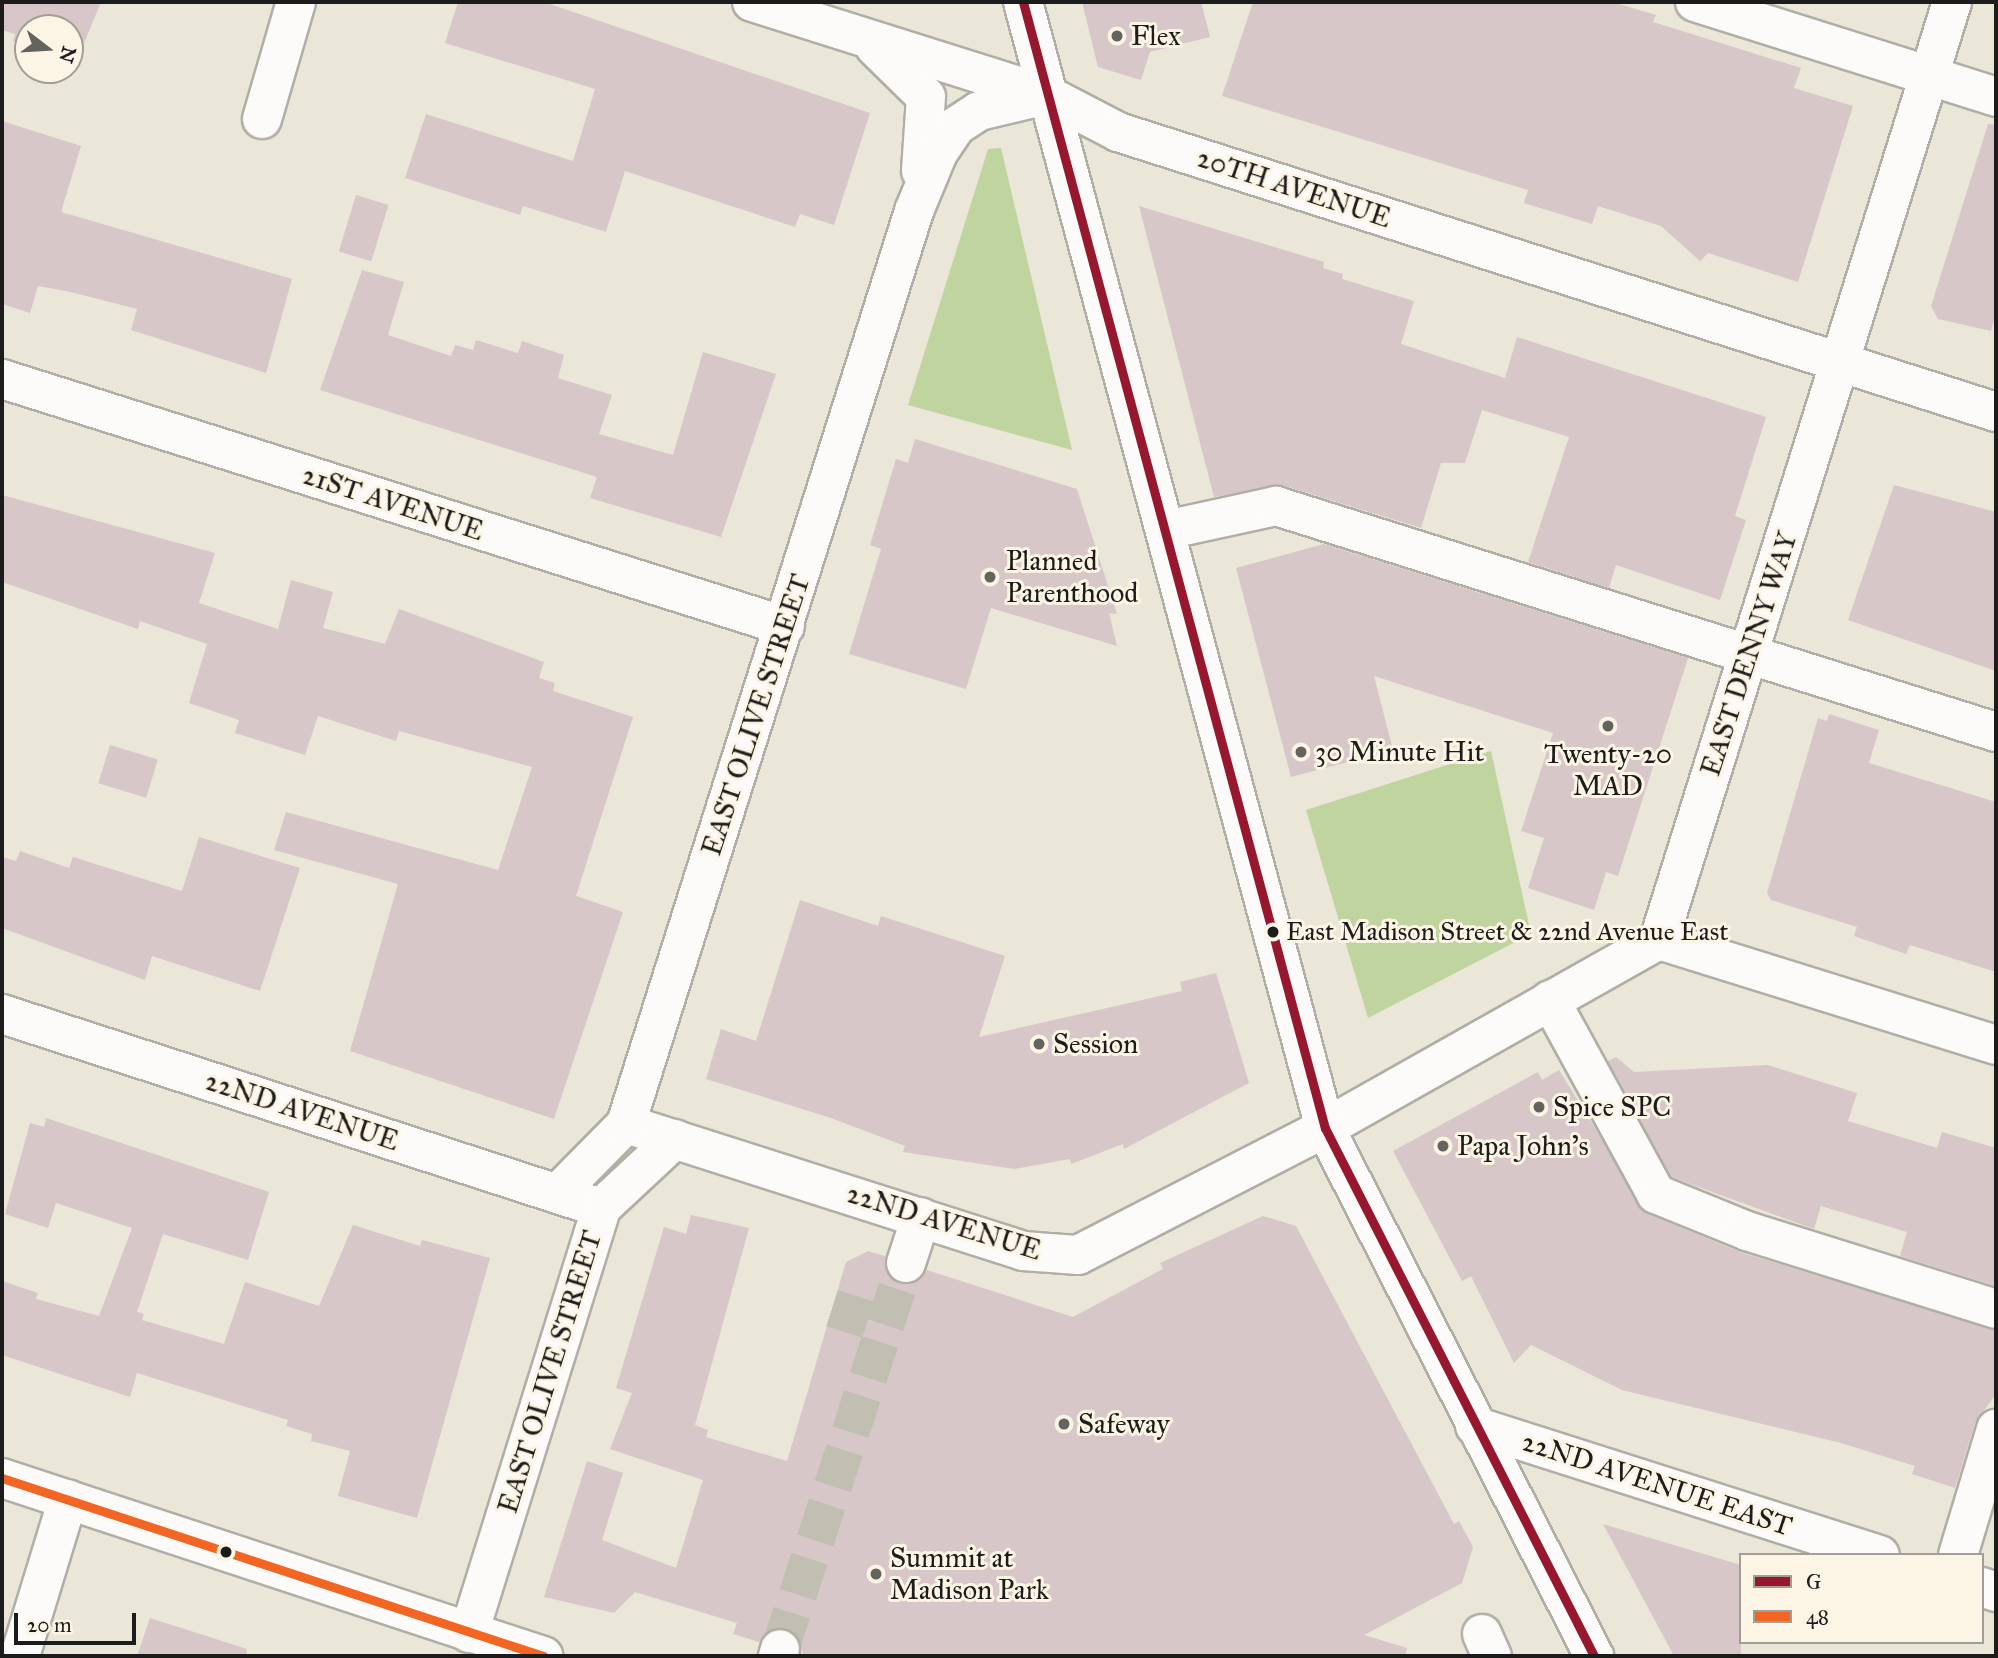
<!DOCTYPE html>
<html>
<head>
<meta charset="utf-8">
<style>
  body { margin:0 }
  #map { position:relative; width:1998px; height:1658px; overflow:hidden; background:#eae6d8; font-family:"IM FELL Great Primer",serif }
  div>[style] { position:absolute }
  .green>* { inset:0; background:#c0d4a0 }
  .building>* { inset:0; background:#d7c7c9; transform-origin:0 0 }
  .minor-tunnel>* { height:38px; margin-top:-19px; transform-origin:0; background:repeating-linear-gradient(90deg,#c1beb2 0 38px,transparent 0 57px) }
  .roads { filter:drop-shadow(2px 0 #b0aea5) drop-shadow(-2px 0 #b0aea5) drop-shadow(0 2px #b0aea5) drop-shadow(0 -2px #b0aea5) }
  .minor>* { height:38px; margin:-19px; padding:0 19px; transform-origin:19px; border-radius:19px; background:#fcfbf9 }
  .major>* { height:38px; margin:-19px; padding:0 19px; transform-origin:19px; border-radius:19px; background:#fcfbf9 }
  .bus-1>* { height:9px; margin:-4.5px; padding:0 4.5px; transform-origin:4.5px; border-radius:4.5px; background:#96172e }
  .bus-2>* { height:9px; margin:-4.5px; padding:0 4.5px; transform-origin:4.5px; border-radius:4.5px; background:#f26522 }
  .dots>* { width:19px; height:19px; translate:-50% -50%; box-sizing:border-box; border:4px solid #fcf5e5; border-radius:50% }
  span { translate:-50% -50%; white-space:nowrap; text-align:center; line-height:1.15; -webkit-text-stroke:6px #fcf5e5; paint-order:stroke }
  .bus-label { font-size:26px; color:#1c1c1c }
  .left { translate:0 -50%; text-align:left }
  .poi-label { font-size:28px; color:#1c1c1c }
  .street-label { font-size:28px; color:#1c1c1c }
  .frame { position:absolute; inset:0; border:4px solid #1c1c1c; pointer-events:none }
  .legend { position:absolute; left:1739px; top:1553px; width:245px; height:91px; box-sizing:border-box; background:#fcf5e5; border:2px solid #a29e95; margin:0; padding:9px 12px; list-style:none; font-size:21px; color:#1c1c1c }
  .legend li { display:flex; align-items:center; gap:14px; height:35px }
  .legend b { width:35px; border:2px solid #a29e95 }
  .north { position:absolute; left:14px; top:14px; width:70px; height:70px; box-sizing:border-box; background:#fcf5e5; border:2px solid #a29e95; border-radius:50%; rotate:107deg; font-size:19px; font-weight:700; line-height:28px; text-align:center; color:#1c1c1c }
  .north::after { content:''; display:block; margin:auto; width:24px; height:32px; background:#64635e; clip-path:polygon(50% 0,100% 100%,50% 72%,0 100%) }
  .scale { position:absolute; left:14px; top:1613px; width:122px; height:32px; box-sizing:border-box; border:4px solid #1c1c1c; border-top:0; padding-left:9px; font-size:21px; line-height:24px; white-space:nowrap; color:#1c1c1c; -webkit-text-stroke:5px #fcf5e5; paint-order:stroke }
</style>
</head>
<body>
<div id="map">
  <div class="green">
    <i style="clip-path:polygon(1001px 148px,1072px 450px,908px 405px,988px 149px)"></i>
    <i style="clip-path:polygon(1491px 751px,1531px 934px,1368px 1018px,1306px 810px)"></i>
  </div>
  <div class="building">
    <i style="clip-path:polygon(2px 2px,101px 2px,77px 60px,70px 58px,70px 28px,28px 28px,28px 45px,13px 41px,15px 34px,2px 30px)"></i>
    <i style="clip-path:polygon(458px 2px,544px 2px,870px 113px,834px 225px,800px 214px,795px 227px,625px 171px,606px 232px,523px 206px,520px 215px,405px 178px,426px 114px,573px 161px,595px 89px,445px 43px)"></i>
    <i style="clip-path:polygon(1082px 2px,1201px 2px,1210px 37px,1150px 52px,1141px 80px,1098px 67px)"></i>
    <i style="clip-path:polygon(1253px 2px,1612px 2px,1656px 15px,1653px 22px,1801px 68px,1794px 88px,1853px 106px,1798px 282px,1708px 253px,1700px 261px,1661px 226px,1598px 206px,1592px 224px,1524px 203px,1528px 190px,1222px 96px)"></i>
    <i style="clip-path:polygon(2px 121px,81px 146px,61px 212px,292px 279px,266px 373px,131px 330px,137px 309px,71px 292px,38px 286px,30px 313px,2px 304px)"></i>
    <i style="clip-path:polygon(1988px 124px,1996px 125px,1996px 313px,1991px 331px,1938px 319px,1931px 306px)"></i>
    <i style="left:356px;top:195px;width:34px;height:59px;rotate:17deg"></i>
    <i style="clip-path:polygon(1139px 206px,1324px 262px,1323px 268px,1343px 274px,1342px 279px,1414px 301px,1401px 344px,1505px 378px,1517px 337px,1766px 417px,1735px 516px,1746px 520px,1720px 600px,1616px 565px,1609px 588px,1528px 562px,1569px 437px,1482px 410px,1465px 463px,1441px 463px,1421px 528px,1282px 485px,1214px 497px)"></i>
    <i style="clip-path:polygon(362px 270px,404px 282px,388px 335px,451px 356px,455px 345px,473px 350px,476px 340px,518px 353px,522px 341px,564px 355px,558px 378px,612px 395px,599px 434px,673px 455px,703px 352px,776px 374px,721px 537px,590px 498px,597px 477px,320px 390px)"></i>
    <i style="clip-path:polygon(915px 439px,1077px 489px,1117px 614px,1109px 613px,1117px 646px,991px 608px,966px 689px,849px 654px,881px 549px,870px 545px,896px 459px,908px 463px)"></i>
    <i style="clip-path:polygon(1894px 485px,1996px 512px,1996px 671px,1848px 620px)"></i>
    <i style="clip-path:polygon(2px 495px,215px 553px,199px 603px,278px 629px,291px 580px,333px 592px,323px 628px,385px 644px,399px 609px,544px 662px,539px 678px,555px 683px,553px 691px,633px 717px,576px 896px,623px 912px,554px 1119px,350px 1051px,398px 884px,274px 850px,286px 812px,498px 870px,532px 767px,399px 731px,396px 741px,318px 716px,305px 755px,235px 733px,239px 720px,189px 703px,207px 644px,140px 621px,138px 629px,2px 582px)"></i>
    <i style="clip-path:polygon(1324px 544px,1688px 658px,1618px 876px,1606px 872px,1594px 910px,1528px 888px,1544px 838px,1521px 831px,1553px 733px,1374px 676px,1393px 750px,1291px 777px,1236px 568px)"></i>
    <i style="clip-path:polygon(1829px 714px,1879px 730px,1869px 763px,1996px 802px,1996px 972px,1910px 945px,1906px 954px,1854px 936px,1857px 927px,1771px 900px,1767px 893px,1818px 718px,1827px 721px)"></i>
    <i style="left:110px;top:745px;width:50px;height:40px;rotate:17deg"></i>
    <i style="clip-path:polygon(199px 837px,300px 868px,260px 991px,152px 956px,145px 980px,2px 928px,2px 857px,16px 861px,20px 851px,69px 868px,73px 857px,182px 891px)"></i>
    <i style="clip-path:polygon(800px 900px,878px 926px,881px 916px,1005px 956px,979px 1037px,1182px 991px,1180px 982px,1216px 973px,1249px 1083px,1124px 1149px,1123px 1144px,1071px 1164px,1070px 1159px,1014px 1169px,903px 1152px,905px 1146px,831px 1118px,706px 1079px,721px 1029px,756px 1041px)"></i>
    <i style="clip-path:polygon(1616px 1057px,1634px 1072px,1768px 1065px,1857px 1093px,1848px 1121px,1937px 1148px,1942px 1132px,1996px 1148px,1996px 1286px,1900px 1256px,1907px 1232px,1821px 1206px,1814px 1229px,1671px 1177px,1608px 1061px)"></i>
    <i style="clip-path:polygon(1559px 1070px,1648px 1214px,1740px 1252px,1996px 1330px,1996px 1394px,1975px 1423px,1955px 1488px,1912px 1474px,1915px 1466px,1841px 1443px,1622px 1390px,1531px 1345px,1514px 1363px,1471px 1276px,1462px 1281px,1393px 1151px,1538px 1072px,1542px 1080px)"></i>
    <i style="clip-path:polygon(46px 1118px,269px 1192px,248px 1260px,163px 1234px,137px 1312px,144px 1314px,142px 1320px,224px 1344px,245px 1282px,319px 1306px,353px 1225px,420px 1246px,422px 1240px,490px 1258px,417px 1518px,338px 1496px,350px 1451px,311px 1441px,312px 1434px,286px 1426px,288px 1420px,137px 1373px,130px 1397px,2px 1355px,2px 1281px,38px 1293px,36px 1299px,99px 1316px,132px 1228px,56px 1203px,48px 1228px,5px 1214px,30px 1123px,44px 1127px)"></i>
    <i style="clip-path:polygon(691px 1215px,749px 1228px,695px 1425px,708px 1430px,706px 1437px,787px 1461px,846px 1262px,868px 1251px,885px 1256px,889px 1277px,900px 1284px,920px 1280px,927px 1270px,1073px 1317px,1163px 1269px,1160px 1263px,1263px 1216px,1296px 1226px,1454px 1524px,1459px 1521px,1473px 1547px,1462px 1583px,1364px 1635px,1407px 1648px,1405px 1656px,804px 1656px,796px 1634px,787px 1628px,774px 1628px,759px 1642px,733px 1634px,737px 1623px,635px 1592px,614px 1613px,544px 1597px,587px 1461px,623px 1473px,602px 1540px,676px 1568px,703px 1480px,610px 1449px,632px 1393px,616px 1388px,664px 1227px,686px 1234px)"></i>
    <i style="clip-path:polygon(1603px 1524px,1741px 1565px,1741px 1656px,1674px 1656px)"></i>
    <i style="clip-path:polygon(150px 1618px,247px 1649px,246px 1656px,137px 1656px)"></i>
  </div>
  <div class="minor-tunnel">
    <i style="left:832px;top:1308px;width:56px;rotate:17.8deg"></i>
    <i style="left:885px;top:1325px;width:65px;rotate:-71.3deg"></i>
    <i style="left:780px;top:1649px;width:341px;rotate:-72deg"></i>
  </div>
  <div class="roads">
    <div class="minor">
      <i style="left:752px;top:2px;width:309px;rotate:17.5deg"></i>
      <i style="left:1047px;top:95px;width:80px;rotate:27.5deg"></i>
      <i style="left:1118px;top:132px;width:922px;rotate:17.69deg"></i>
      <i style="left:1695px;top:2px;width:316px;rotate:17.5deg"></i>
      <i style="left:875px;top:47px;width:71px;rotate:44.4deg"></i>
      <i style="left:926px;top:97px;width:74px;rotate:93.9deg"></i>
      <i style="left:262px;top:119px;width:122px;rotate:-73.8deg"></i>
      <i style="left:2px;top:379px;width:821px;rotate:17.51deg"></i>
      <i style="left:1166px;top:530px;width:113px;rotate:-12.3deg"></i>
      <i style="left:1276px;top:506px;width:755px;rotate:17.43deg"></i>
      <i style="left:1659px;top:940px;width:353px;rotate:17.3deg"></i>
      <i style="left:1550px;top:1000px;width:221px;rotate:61.3deg"></i>
      <i style="left:1656px;top:1194px;width:98px;rotate:22.1deg"></i>
      <i style="left:1747px;top:1231px;width:261px;rotate:17.4deg"></i>
      <i style="left:2px;top:1014px;width:630px;rotate:17.95deg"></i>
      <i style="left:626px;top:1124px;width:417px;rotate:17.7deg"></i>
      <i style="left:1023px;top:1251px;width:55px;rotate:4.2deg"></i>
      <i style="left:1078px;top:1255px;width:278px;rotate:-27.2deg"></i>
      <i style="left:1325px;top:1128px;width:383px;rotate:-29.4deg"></i>
      <i style="left:1659px;top:940px;width:983px;rotate:-72.65deg"></i>
      <i style="left:557px;top:1194px;width:98px;rotate:-45.4deg"></i>
      <i style="left:626px;top:1124px;width:957px;rotate:-72.49deg"></i>
      <i style="left:914px;top:211px;width:63px;rotate:-67.5deg"></i>
      <i style="left:938px;top:153px;width:32px;rotate:-56deg"></i>
      <i style="left:956px;top:126px;width:27px;rotate:-33deg"></i>
      <i style="left:979px;top:111px;width:65px;rotate:-13.4deg"></i>
      <i style="left:906px;top:1263px;width:48px;rotate:-71.9deg"></i>
      <i style="left:1475px;top:1426px;width:425px;rotate:17.7deg"></i>
      <i style="left:1958px;top:1555px;width:132px;rotate:-73.2deg"></i>
      <i style="left:1982px;top:1587px;width:15px;rotate:20deg"></i>
      <i style="left:469px;top:1633px;width:445px;rotate:-72.7deg"></i>
      <i style="left:601px;top:1208px;width:101px;rotate:-43deg"></i>
      <i style="left:1482px;top:1634px;width:24px;rotate:66deg"></i>
      <i style="left:20px;top:1656px;width:164px;rotate:-73deg"></i>
      <i style="left:778px;top:1656px;width:7px;rotate:-74deg"></i>
    </div>
    <div class="major">
      <i style="left:1023px;top:2px;width:1166px;rotate:74.99deg"></i>
      <i style="left:1325px;top:1128px;width:593px;rotate:63deg"></i>
      <i style="left:2px;top:1478px;width:570px;rotate:18.21deg"></i>
    </div>
  </div>
  <div class="bus-1">
    <i style="left:1023px;top:2px;width:1166px;rotate:74.99deg"></i>
    <i style="left:1325px;top:1128px;width:593px;rotate:63deg"></i>
  </div>
  <div class="bus-2">
    <i style="left:2px;top:1478px;width:570px;rotate:18.21deg"></i>
  </div>
  <div class="dots">
    <i style="left:1117px;top:36px;background:#64635e"></i>
    <i style="left:990px;top:577px;background:#64635e"></i>
    <i style="left:1608px;top:726px;background:#64635e"></i>
    <i style="left:1301px;top:752px;background:#64635e"></i>
    <i style="left:1273px;top:932px;background:#1c1c1c"></i>
    <i style="left:1039px;top:1044px;background:#64635e"></i>
    <i style="left:1539px;top:1107px;background:#64635e"></i>
    <i style="left:1443px;top:1146px;background:#64635e"></i>
    <i style="left:1064px;top:1424px;background:#64635e"></i>
    <i style="left:226px;top:1552px;background:#1c1c1c"></i>
    <i style="left:876px;top:1574px;background:#64635e"></i>
  </div>
  <div class="bus-label">
    <span class="left" style="left:1286px;top:932px">East Madison Street &amp; 22nd Avenue East</span>
  </div>
  <div class="poi-label">
    <span class="left" style="left:1131px;top:36px">Flex</span>
    <span class="left" style="left:1006px;top:577px">Planned<br>Parenthood</span>
    <span class="left" style="left:1315px;top:752px">30 Minute Hit</span>
    <span style="left:1608px;top:770px">Twenty-20<br>MAD</span>
    <span class="left" style="left:1053px;top:1044px">Session</span>
    <span class="left" style="left:1553px;top:1107px">Spice SPC</span>
    <span class="left" style="left:1457px;top:1146px">Papa John's</span>
    <span class="left" style="left:1078px;top:1424px">Safeway</span>
    <span class="left" style="left:890px;top:1574px">Summit at<br>Madison Park</span>
  </div>
  <div class="street-label">
    <span style="left:1294px;top:188px;rotate:18deg">20TH AVENUE</span>
    <span style="left:393px;top:503px;rotate:18deg">21ST AVENUE</span>
    <span style="left:1749px;top:654px;rotate:-72deg">EAST DENNY WAY</span>
    <span style="left:756px;top:715px;rotate:-72deg">EAST OLIVE STREET</span>
    <span style="left:302px;top:1111px;rotate:18deg">22ND AVENUE</span>
    <span style="left:944px;top:1222px;rotate:17deg">22ND AVENUE</span>
    <span style="left:550px;top:1372px;rotate:-73deg">EAST OLIVE STREET</span>
    <span style="left:1657px;top:1484px;rotate:18deg">22ND AVENUE EAST</span>
  </div>
  <div class="frame"></div>
  <ul class="legend">
  <li><b style="height:9px;background:#96172e"></b>G</li>
  <li><b style="height:9px;background:#f26522"></b>48</li>
  </ul>
  <div class="north">N</div>
  <div class="scale">20 m</div>
</div>
</body>
</html>
